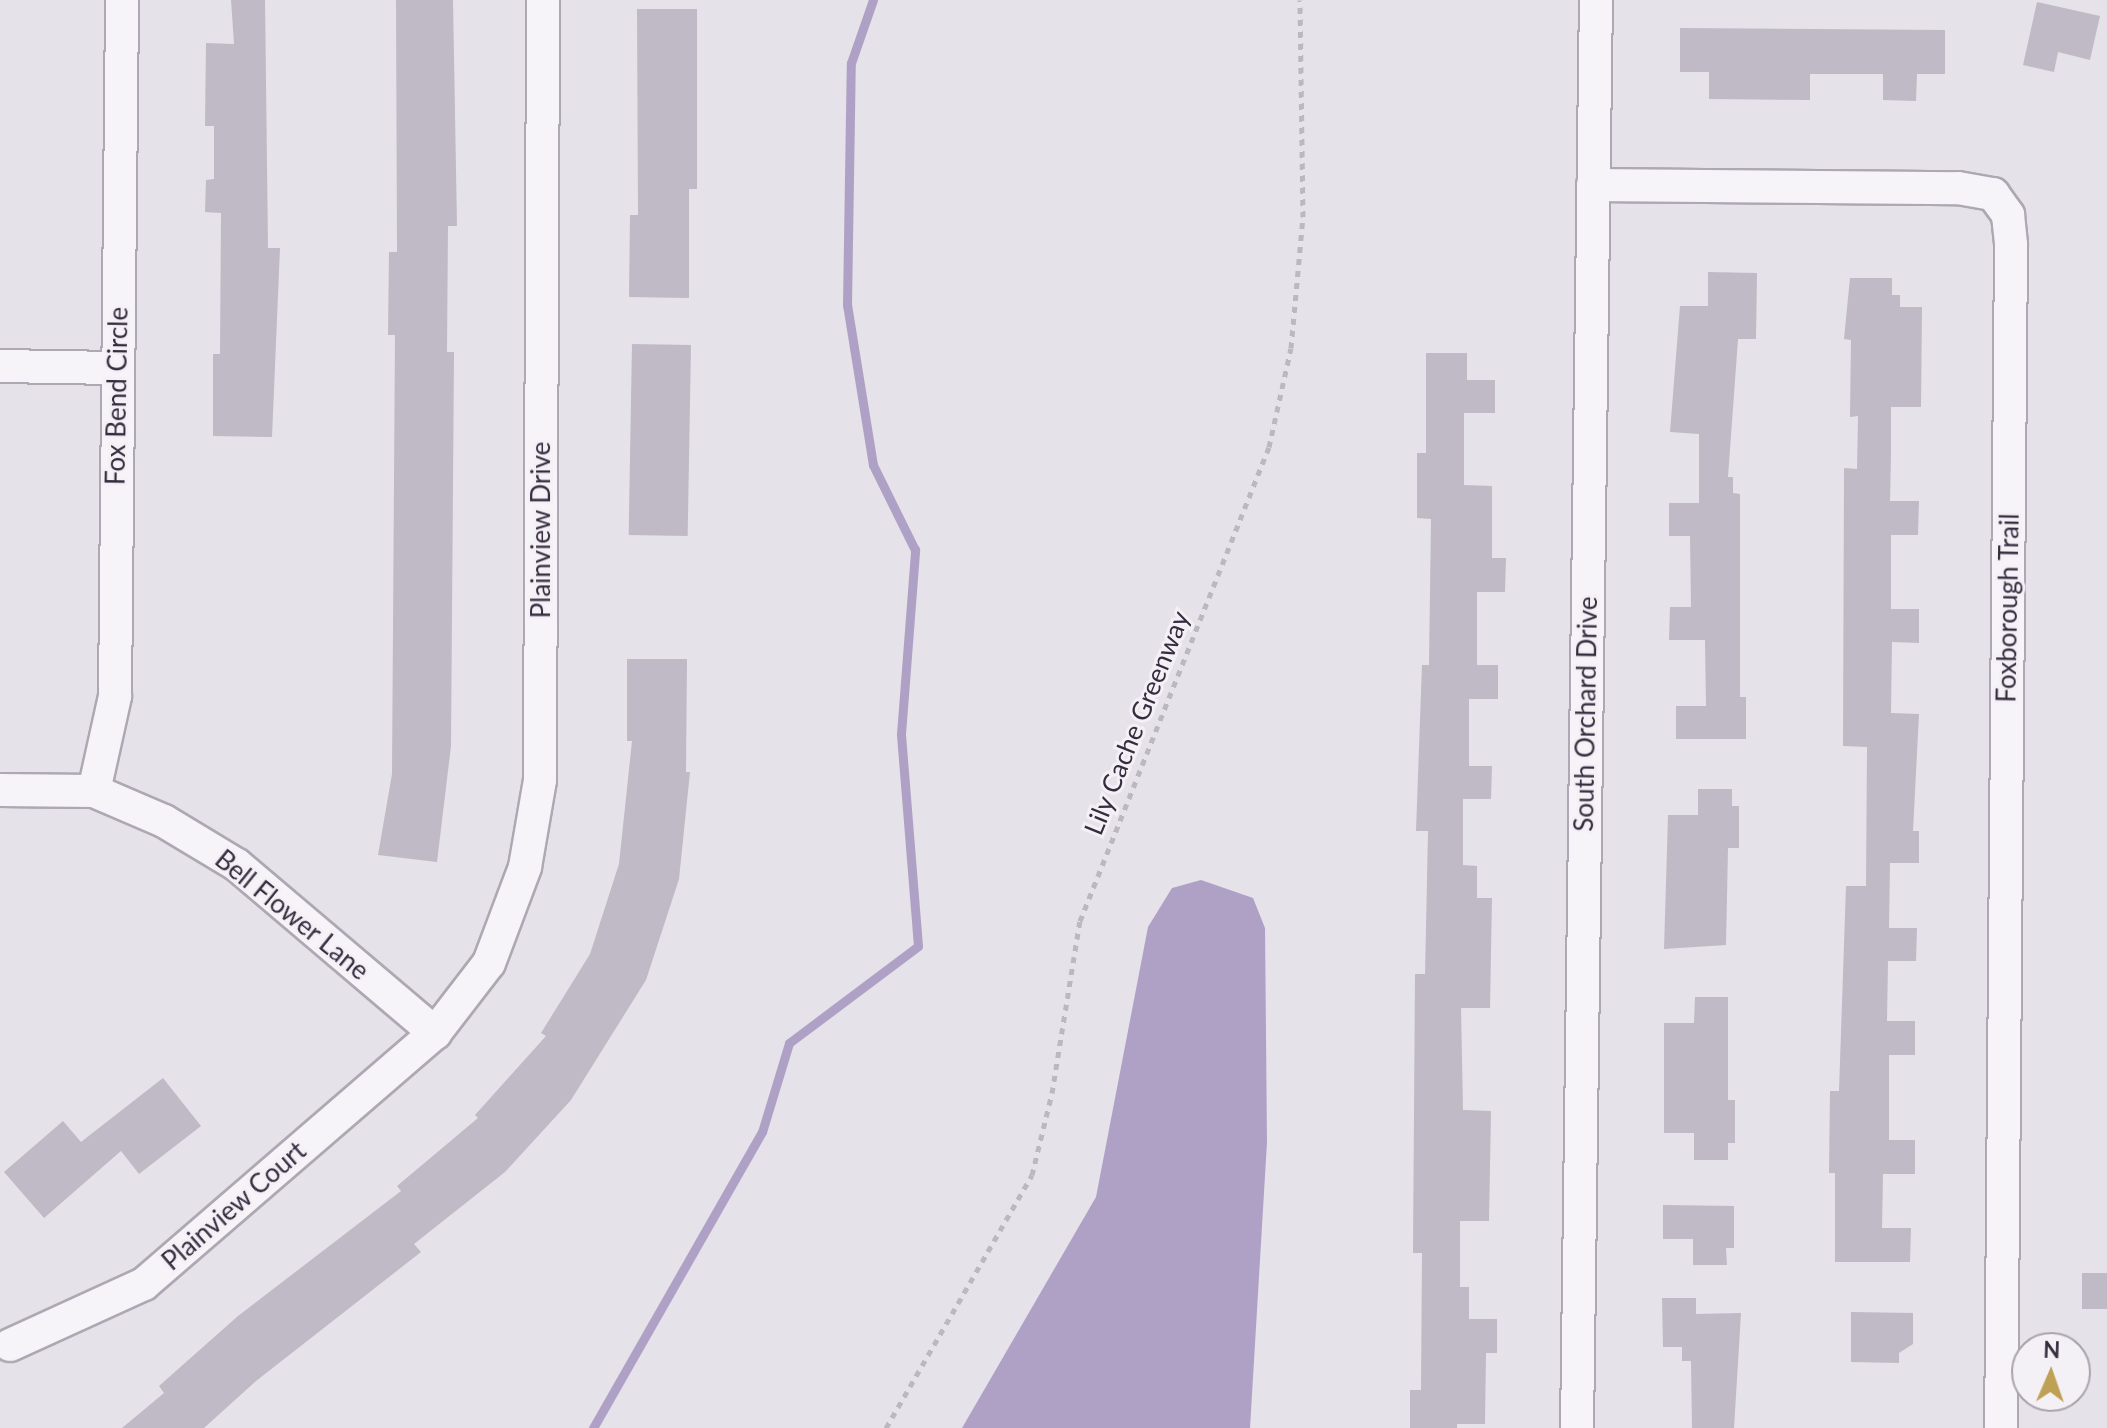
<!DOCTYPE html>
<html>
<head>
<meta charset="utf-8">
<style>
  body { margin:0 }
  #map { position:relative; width:2107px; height:1428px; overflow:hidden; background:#e5e2e9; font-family:Lato,sans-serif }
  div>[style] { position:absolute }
  .water>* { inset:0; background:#afa1c5 }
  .stream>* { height:9px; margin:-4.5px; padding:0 4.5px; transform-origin:4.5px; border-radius:4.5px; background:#afa1c5 }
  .building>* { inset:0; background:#bfbac5; transform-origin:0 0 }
  .path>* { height:5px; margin-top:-2.5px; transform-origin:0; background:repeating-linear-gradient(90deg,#bcb8c0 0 6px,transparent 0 12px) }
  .roads { filter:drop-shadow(2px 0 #ada8b3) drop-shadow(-2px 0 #ada8b3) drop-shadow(0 2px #ada8b3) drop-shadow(0 -2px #ada8b3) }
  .street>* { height:32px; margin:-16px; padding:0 16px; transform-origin:16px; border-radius:16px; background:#f6f4f8 }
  span { translate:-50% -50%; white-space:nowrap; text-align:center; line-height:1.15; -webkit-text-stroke:6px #f4f1f6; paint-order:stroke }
  .street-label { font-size:26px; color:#352c3f }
  .north { position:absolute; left:2011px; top:1332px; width:80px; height:80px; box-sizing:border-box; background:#f4f1f6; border:2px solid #a8a2ad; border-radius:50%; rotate:2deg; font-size:22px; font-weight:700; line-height:32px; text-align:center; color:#352c3f }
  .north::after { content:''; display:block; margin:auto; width:28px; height:36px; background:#bfa156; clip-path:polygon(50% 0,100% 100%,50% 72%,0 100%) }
</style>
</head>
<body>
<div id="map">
  <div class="water">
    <i style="clip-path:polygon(1201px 880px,1253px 898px,1265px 928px,1267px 1142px,1250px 1428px,962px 1428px,1096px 1197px,1148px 927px,1172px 888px)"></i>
  </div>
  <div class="stream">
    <i style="left:593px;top:1428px;width:341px;rotate:-60.3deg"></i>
    <i style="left:762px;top:1132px;width:93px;rotate:-73.1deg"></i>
    <i style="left:789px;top:1043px;width:161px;rotate:-36.9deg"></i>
    <i style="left:918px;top:946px;width:213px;rotate:-94.6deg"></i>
    <i style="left:901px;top:734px;width:185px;rotate:-85.6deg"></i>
    <i style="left:915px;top:550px;width:95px;rotate:-116.3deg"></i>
    <i style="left:873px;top:465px;width:162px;rotate:-99.2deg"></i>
    <i style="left:847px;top:305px;width:242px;rotate:-89.1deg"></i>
    <i style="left:851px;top:63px;width:67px;rotate:-70.8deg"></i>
  </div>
  <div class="building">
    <i style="clip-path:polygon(231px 0,265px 0,268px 248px,280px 248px,272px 437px,213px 436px,213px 354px,220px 354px,221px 213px,205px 212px,206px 180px,214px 179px,214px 126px,205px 126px,206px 43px,234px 44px)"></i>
    <i style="clip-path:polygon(396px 0,453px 0,457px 226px,448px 226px,447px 352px,454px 352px,451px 746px,437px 862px,378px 855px,392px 774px,395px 335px,388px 335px,389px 252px,397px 252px)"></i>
    <i style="clip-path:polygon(2037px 2px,2100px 16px,2090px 60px,2058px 52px,2054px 72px,2023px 65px)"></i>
    <i style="clip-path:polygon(637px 9px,697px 9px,697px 189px,689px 189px,689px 298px,629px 297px,630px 215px,638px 215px)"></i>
    <i style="clip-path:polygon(1680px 28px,1945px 30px,1945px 74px,1917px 74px,1916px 101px,1883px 100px,1883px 74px,1810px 74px,1810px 100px,1709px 99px,1709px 72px,1680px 72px)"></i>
    <i style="clip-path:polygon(1708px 272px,1757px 273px,1756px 339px,1738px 339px,1728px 477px,1733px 477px,1733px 493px,1740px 494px,1740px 697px,1746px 697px,1746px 739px,1676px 739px,1676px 706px,1706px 706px,1705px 640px,1669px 640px,1670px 607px,1691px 607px,1690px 536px,1669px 536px,1669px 503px,1699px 503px,1699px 434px,1670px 432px,1680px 306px,1708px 306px)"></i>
    <i style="clip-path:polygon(1850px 278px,1892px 278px,1892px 295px,1900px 295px,1900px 307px,1922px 307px,1921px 407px,1891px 407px,1891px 455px,1890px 501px,1919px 501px,1918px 535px,1891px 535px,1891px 609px,1919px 609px,1919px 643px,1892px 642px,1891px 713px,1919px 714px,1913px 831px,1919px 831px,1919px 863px,1890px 863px,1889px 928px,1917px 928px,1916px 961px,1888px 961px,1887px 1021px,1915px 1021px,1915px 1055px,1889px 1055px,1889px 1140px,1915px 1140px,1915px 1174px,1883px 1174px,1882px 1228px,1911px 1228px,1910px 1262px,1835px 1262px,1835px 1173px,1829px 1173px,1830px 1091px,1839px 1091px,1846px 886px,1866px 886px,1867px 747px,1843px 746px,1844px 468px,1857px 469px,1858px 416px,1850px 417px,1851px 340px,1844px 339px)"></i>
    <i style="left:632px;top:344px;width:59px;height:191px;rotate:1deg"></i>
    <i style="clip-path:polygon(1426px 353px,1467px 353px,1467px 380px,1495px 380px,1495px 413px,1464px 413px,1464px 485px,1492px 486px,1492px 558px,1506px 558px,1505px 592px,1477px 592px,1477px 665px,1498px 665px,1498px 699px,1469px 699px,1469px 766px,1492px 766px,1491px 799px,1463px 799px,1463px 865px,1477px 866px,1477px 898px,1492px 898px,1490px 1008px,1461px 1008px,1463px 1110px,1491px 1111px,1489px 1221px,1460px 1221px,1460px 1287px,1469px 1287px,1469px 1319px,1497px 1319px,1497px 1353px,1486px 1353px,1485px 1424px,1457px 1424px,1457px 1428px,1410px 1428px,1410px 1390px,1421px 1390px,1422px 1253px,1413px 1253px,1415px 974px,1425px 974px,1428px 831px,1416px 831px,1422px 665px,1429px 665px,1431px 519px,1417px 518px,1417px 453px,1426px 453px)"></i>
    <i style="clip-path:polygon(627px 659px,687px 659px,686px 772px,690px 772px,679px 879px,646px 980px,571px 1100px,505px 1172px,414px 1244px,421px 1252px,256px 1381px,204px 1428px,122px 1428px,164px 1393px,159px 1386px,238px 1316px,401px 1191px,397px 1186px,478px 1118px,475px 1115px,546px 1036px,541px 1033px,590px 954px,619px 864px,632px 741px,627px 741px)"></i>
    <i style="clip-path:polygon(1698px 789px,1732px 789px,1732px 806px,1739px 806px,1739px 848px,1728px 848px,1726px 945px,1664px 949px,1668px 815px,1698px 815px)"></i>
    <i style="clip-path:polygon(1695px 997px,1728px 997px,1728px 1100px,1735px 1100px,1735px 1143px,1728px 1143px,1728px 1160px,1694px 1160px,1694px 1133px,1664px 1133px,1664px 1023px,1694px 1023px)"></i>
    <i style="clip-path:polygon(163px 1078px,201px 1126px,139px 1174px,121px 1151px,44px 1218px,4px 1172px,63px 1121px,81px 1142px)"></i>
    <i style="clip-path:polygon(1663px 1205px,1734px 1206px,1734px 1248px,1726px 1248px,1727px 1265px,1693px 1265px,1693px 1239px,1663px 1239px)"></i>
    <i style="left:2082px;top:1273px;width:25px;height:36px"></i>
    <i style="clip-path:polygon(1662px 1298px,1696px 1298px,1696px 1314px,1741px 1313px,1734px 1428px,1692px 1428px,1691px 1361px,1682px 1361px,1682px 1347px,1663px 1347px)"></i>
    <i style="clip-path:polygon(1851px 1312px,1913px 1313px,1913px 1344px,1899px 1353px,1899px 1363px,1851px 1362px)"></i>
  </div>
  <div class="path">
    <i style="left:886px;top:1428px;width:292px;rotate:-60deg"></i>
    <i style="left:1032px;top:1175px;width:84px;rotate:-76.3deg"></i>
    <i style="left:1052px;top:1093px;width:174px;rotate:-80.8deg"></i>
    <i style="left:1080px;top:921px;width:510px;rotate:-68.26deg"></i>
    <i style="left:1269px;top:447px;width:101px;rotate:-77.5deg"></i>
    <i style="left:1291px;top:348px;width:132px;rotate:-84.8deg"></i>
    <i style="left:1303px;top:217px;width:217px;rotate:-90.8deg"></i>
  </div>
  <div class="roads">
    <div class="street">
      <i style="left:1593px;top:185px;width:365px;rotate:0.5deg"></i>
      <i style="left:1958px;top:188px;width:36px;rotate:10deg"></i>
      <i style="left:1993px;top:194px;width:26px;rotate:54deg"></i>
      <i style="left:2008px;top:215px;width:30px;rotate:84deg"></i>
      <i style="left:2011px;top:245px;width:1183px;rotate:90.48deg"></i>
      <i style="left:0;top:366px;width:116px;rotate:1deg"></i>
      <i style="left:0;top:790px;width:94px;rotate:0.6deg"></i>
      <i style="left:94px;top:791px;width:76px;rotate:23.2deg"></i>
      <i style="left:164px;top:821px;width:85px;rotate:31.1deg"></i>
      <i style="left:237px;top:865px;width:260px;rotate:40.3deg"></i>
      <i style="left:94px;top:791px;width:97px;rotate:-77.5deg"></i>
      <i style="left:115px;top:696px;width:696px;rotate:-89.42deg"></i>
      <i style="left:10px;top:1345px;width:147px;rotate:-24.5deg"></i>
      <i style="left:144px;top:1284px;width:384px;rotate:-40.8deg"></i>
      <i style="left:435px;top:1033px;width:88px;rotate:-52.4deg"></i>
      <i style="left:489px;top:963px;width:103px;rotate:-69.4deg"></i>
      <i style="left:525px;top:867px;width:88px;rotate:-80.2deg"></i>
      <i style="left:540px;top:780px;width:780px;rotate:-89.78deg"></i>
      <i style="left:1577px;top:1428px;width:1428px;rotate:-89.24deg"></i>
    </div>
  </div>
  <div class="street-label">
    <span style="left:117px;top:396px;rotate:-89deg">Fox Bend Circle</span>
    <span style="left:541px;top:530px;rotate:-90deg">Plainview Drive</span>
    <span style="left:2008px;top:608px;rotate:-89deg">Foxborough Trail</span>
    <span style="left:1586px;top:714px;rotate:-89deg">South Orchard Drive</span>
    <span style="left:1137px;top:723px;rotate:-68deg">Lily Cache Greenway</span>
    <span style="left:292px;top:915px;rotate:39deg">Bell Flower Lane</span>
    <span style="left:234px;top:1206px;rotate:-41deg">Plainview Court</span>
  </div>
  <div class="north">N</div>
</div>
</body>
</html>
